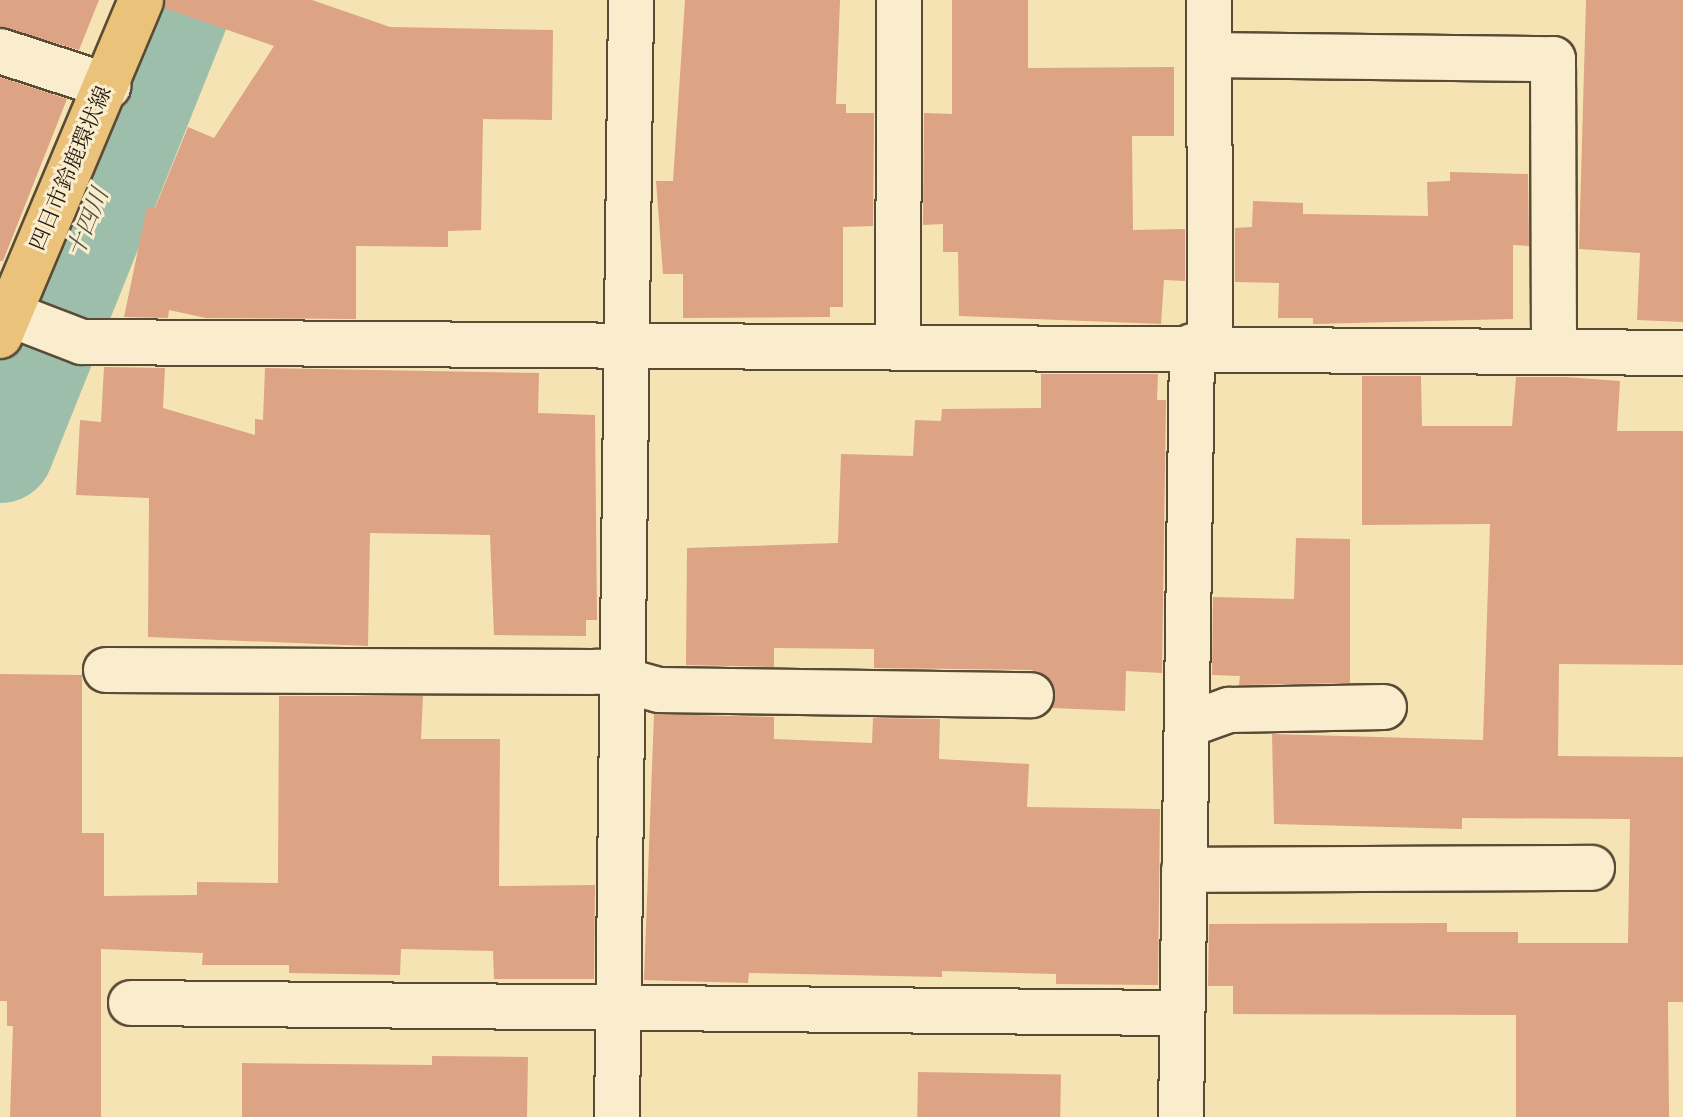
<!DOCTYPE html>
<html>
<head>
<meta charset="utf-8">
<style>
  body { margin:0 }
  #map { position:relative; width:1683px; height:1117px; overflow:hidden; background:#f6e3b3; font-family:"Old Standard TT","Noto Serif JP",serif }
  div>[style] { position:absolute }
  .river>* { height:108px; margin:-54px; padding:0 54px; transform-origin:54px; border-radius:54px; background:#9dbeab }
  .building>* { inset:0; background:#dca384; transform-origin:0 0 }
  .roads { filter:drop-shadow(2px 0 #594b36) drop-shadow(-2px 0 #594b36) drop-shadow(0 2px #594b36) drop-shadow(0 -2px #594b36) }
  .street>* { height:44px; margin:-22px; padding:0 22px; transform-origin:22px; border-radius:22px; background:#f9edce }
  .primary>* { height:44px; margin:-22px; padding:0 22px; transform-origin:22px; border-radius:22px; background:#ebc27a }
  span { translate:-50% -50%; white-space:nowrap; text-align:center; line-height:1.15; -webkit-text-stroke:6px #f9edce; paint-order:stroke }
  .street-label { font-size:22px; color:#25180d }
  .water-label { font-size:24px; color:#4f5244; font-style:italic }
</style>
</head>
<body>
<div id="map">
  <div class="river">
    <i style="left:0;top:449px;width:484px;rotate:-68.2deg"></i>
  </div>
  <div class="building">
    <i style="clip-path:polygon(0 0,99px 0,79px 50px,0 27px)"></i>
    <i style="clip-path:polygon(165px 0,312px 0,390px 27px,553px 30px,552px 120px,483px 119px,481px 230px,448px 231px,448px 247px,356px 246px,356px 319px,206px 318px,169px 310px,168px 318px,124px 317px,147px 207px,155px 208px,188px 127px,214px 138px,274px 46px,164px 8px)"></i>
    <i style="clip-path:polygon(685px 0,840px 0,836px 104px,846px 104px,846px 113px,874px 113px,873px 226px,843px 227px,843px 307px,830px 307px,830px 317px,683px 318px,683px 274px,663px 274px,656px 181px,673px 181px)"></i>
    <i style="clip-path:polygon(952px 0,1028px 0,1028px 68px,1174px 67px,1174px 136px,1132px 136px,1133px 230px,1185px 229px,1185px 281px,1164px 280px,1161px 324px,959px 316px,958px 252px,943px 252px,943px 224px,923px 225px,924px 113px,952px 114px)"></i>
    <i style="clip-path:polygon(1586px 0,1683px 0,1683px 322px,1637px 320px,1640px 253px,1579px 249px)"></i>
    <i style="clip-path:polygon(0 77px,67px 99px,3px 261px,0 261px)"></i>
    <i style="clip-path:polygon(1450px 172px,1528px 174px,1529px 246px,1513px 245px,1513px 319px,1313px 324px,1313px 318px,1278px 318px,1279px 283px,1235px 282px,1235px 228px,1252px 227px,1253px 201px,1303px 203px,1303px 214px,1428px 216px,1427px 182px,1450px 181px)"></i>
    <i style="clip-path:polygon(104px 367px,165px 368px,163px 408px,255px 435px,255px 419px,263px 420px,265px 368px,539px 373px,538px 413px,595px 415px,597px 620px,586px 620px,586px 636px,494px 635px,490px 535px,370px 533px,368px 646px,148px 637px,149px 498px,76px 495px,80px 420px,101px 422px)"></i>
    <i style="clip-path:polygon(1041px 374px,1158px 374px,1157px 400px,1166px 400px,1162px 673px,1126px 671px,1125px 711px,1052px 708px,1053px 684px,1032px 670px,874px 668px,874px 649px,774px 648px,774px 667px,686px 665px,687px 548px,838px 543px,841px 454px,913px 456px,915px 420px,941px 421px,942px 409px,1041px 408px)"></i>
    <i style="clip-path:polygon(1362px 376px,1421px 376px,1422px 426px,1512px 426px,1516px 377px,1565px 377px,1620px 381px,1617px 431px,1683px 431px,1683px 665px,1559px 664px,1558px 756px,1683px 757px,1683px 1002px,1668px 1002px,1669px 1117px,1516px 1117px,1516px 1015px,1233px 1014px,1233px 986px,1208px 986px,1209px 924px,1447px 923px,1447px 932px,1518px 932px,1518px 943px,1628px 943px,1630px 819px,1462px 818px,1462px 829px,1274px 824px,1272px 734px,1483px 740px,1490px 524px,1362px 525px)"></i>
    <i style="clip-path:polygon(1296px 538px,1350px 539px,1350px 683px,1239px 685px,1240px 676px,1212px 675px,1213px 597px,1294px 599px)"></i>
    <i style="clip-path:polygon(0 674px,82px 675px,82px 833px,104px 833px,104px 896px,197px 895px,197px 882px,278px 883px,279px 696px,423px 696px,421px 739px,500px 739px,499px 886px,595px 885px,594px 979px,494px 979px,493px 951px,401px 949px,400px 975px,289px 973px,289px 965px,202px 965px,203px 953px,101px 949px,101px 1117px,10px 1117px,13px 1026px,7px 1026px,7px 1001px,0 1001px)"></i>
    <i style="clip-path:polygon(654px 714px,774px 717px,774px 739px,872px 743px,873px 718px,940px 719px,939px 759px,1029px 764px,1027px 807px,1160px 809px,1158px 985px,1056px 984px,1056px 974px,942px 971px,942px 977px,749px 973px,748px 983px,644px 980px)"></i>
    <i style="clip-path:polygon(432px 1056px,528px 1057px,527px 1117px,242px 1117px,242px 1063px,432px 1065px)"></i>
    <i style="left:918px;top:1072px;width:143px;height:45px;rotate:1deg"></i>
  </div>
  <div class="roads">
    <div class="street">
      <i style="left:1209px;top:0;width:347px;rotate:89.8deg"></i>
      <i style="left:0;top:51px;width:114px;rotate:18deg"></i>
      <i style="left:1210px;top:55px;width:343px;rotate:0.7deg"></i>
      <i style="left:1553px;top:59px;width:291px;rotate:89.8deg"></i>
      <i style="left:9px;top:314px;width:78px;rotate:21deg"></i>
      <i style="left:82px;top:342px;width:1601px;rotate:0.39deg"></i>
      <i style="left:898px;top:348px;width:348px;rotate:-89.8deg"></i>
      <i style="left:106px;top:670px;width:513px;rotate:0.22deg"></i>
      <i style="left:619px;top:679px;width:41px;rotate:15.4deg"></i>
      <i style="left:659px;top:690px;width:372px;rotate:0.8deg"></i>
      <i style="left:1187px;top:725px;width:45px;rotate:-19.7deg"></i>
      <i style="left:1229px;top:710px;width:155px;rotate:-1.1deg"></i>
      <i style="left:1184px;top:870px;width:408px;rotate:-0.3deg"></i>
      <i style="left:131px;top:1003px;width:1051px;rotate:0.55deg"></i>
      <i style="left:617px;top:1117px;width:1117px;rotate:-89.28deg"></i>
      <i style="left:1181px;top:1117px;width:771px;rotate:-89.18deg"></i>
    </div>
    <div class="primary">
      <i style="left:0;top:336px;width:364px;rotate:-67.2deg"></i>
    </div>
  </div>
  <div class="street-label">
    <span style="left:72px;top:169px;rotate:-67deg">四日市鈴鹿環状線</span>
  </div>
  <div class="water-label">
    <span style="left:90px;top:224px;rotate:-68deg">十四川</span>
  </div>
</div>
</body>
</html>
